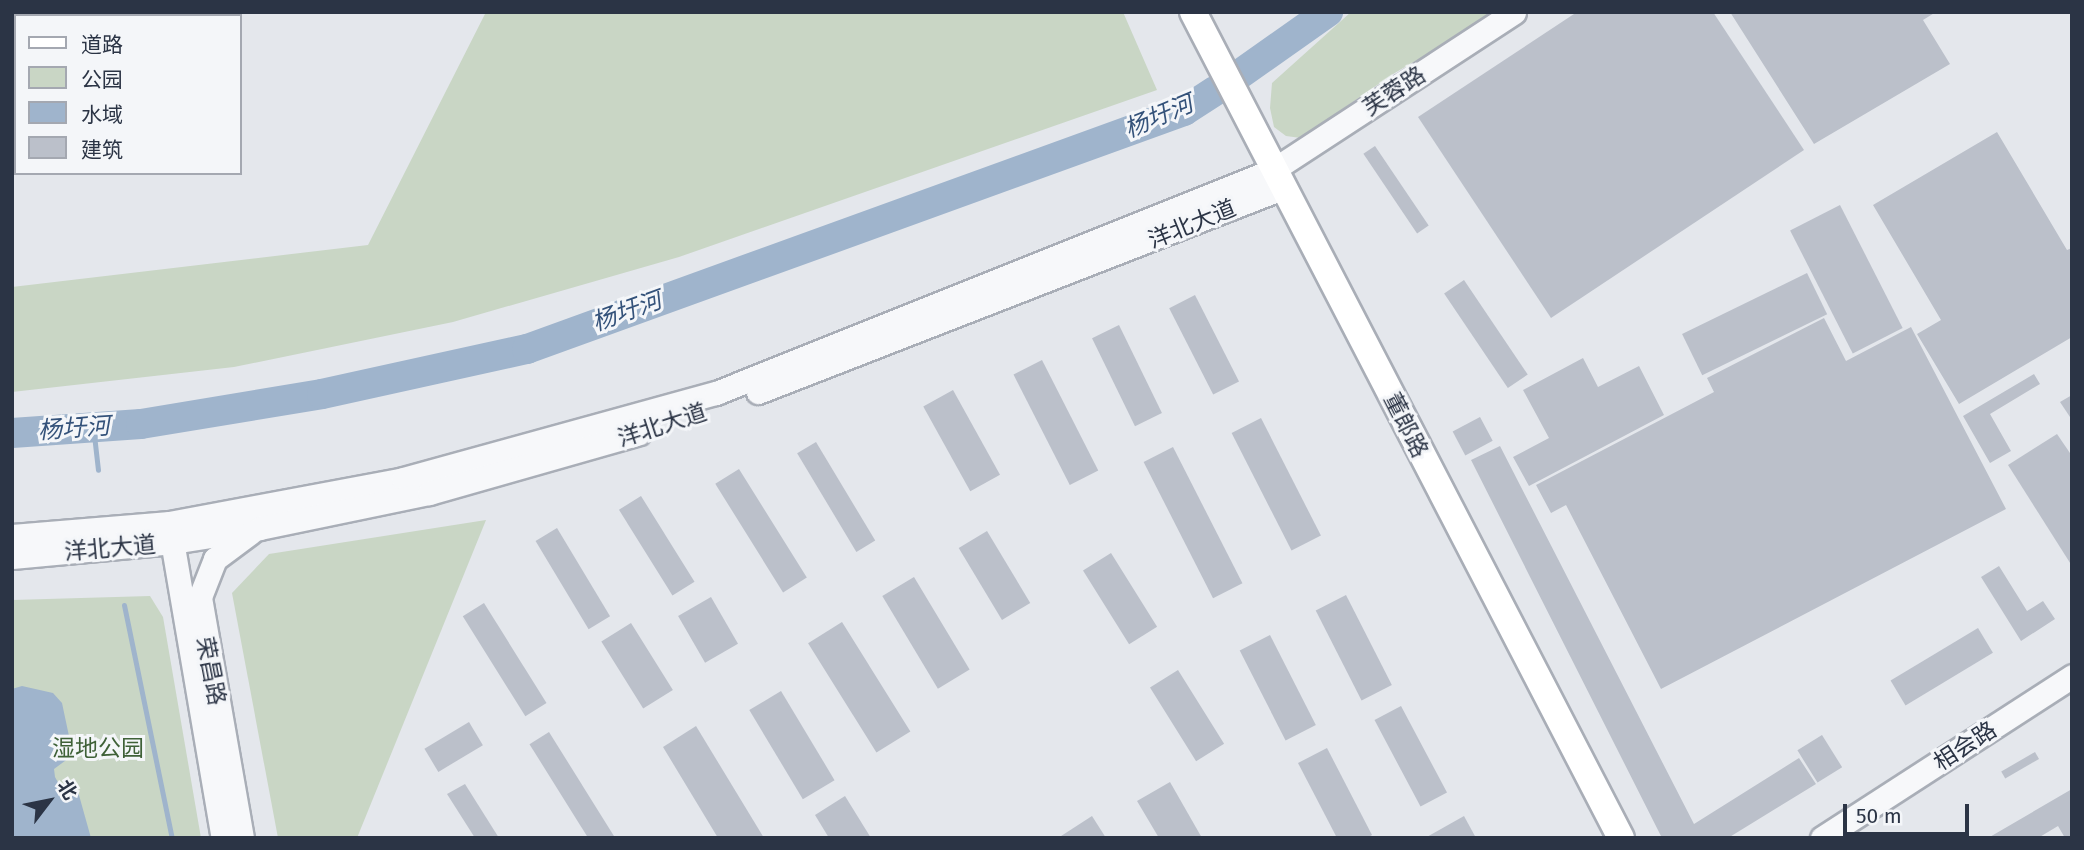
<!DOCTYPE html>
<html>
<head>
<meta charset="utf-8">
<style>
  body { margin:0 }
  #map { position:relative; width:2084px; height:850px; overflow:hidden; background:#e4e7ec; font-family:"Fira Sans","Noto Sans SC",sans-serif }
  div>[style] { position:absolute }
  .green>* { inset:0; background:#c9d6c5 }
  .water>* { inset:0; background:#9fb4cc }
  .stream>* { height:5px; margin:-2.5px; padding:0 2.5px; transform-origin:2.5px; border-radius:2.5px; background:#9fb4cc }
  .river>* { height:30px; margin:-15px; padding:0 15px; transform-origin:15px; border-radius:15px; background:#9fb4cc }
  .building>* { inset:0; background:#bbc0ca; transform-origin:0 0 }
  .roads { filter:drop-shadow(2px 0 #a9aeb7) drop-shadow(-2px 0 #a9aeb7) drop-shadow(0 2px #a9aeb7) drop-shadow(0 -2px #a9aeb7) }
  .tertiary>* { height:23px; margin:-11.5px; padding:0 11.5px; transform-origin:11.5px; border-radius:11.5px; background:#f7f8fa }
  .secondary>* { height:26px; margin:-13px; padding:0 13px; transform-origin:13px; border-radius:13px; background:#fff }
  span { translate:-50% -50%; white-space:nowrap; text-align:center; line-height:1.15; -webkit-text-stroke:6px #f4f6f9; paint-order:stroke }
  .street-label { font-size:23px; color:#2b3445 }
  .park-label { font-size:23px; color:#3f6138 }
  .water-label { font-size:24px; color:#34527a; font-style:italic }
  .frame { position:absolute; inset:0; border:14px solid #2b3445; pointer-events:none }
  .legend { position:absolute; left:14px; top:14px; width:228px; height:161px; box-sizing:border-box; background:#f4f6f9; border:2px solid #a4a8b1; margin:0; padding:9px 12px; list-style:none; font-size:21px; color:#2b3445 }
  .legend li { display:flex; align-items:center; gap:14px; height:35px }
  .legend b { width:35px; border:2px solid #a4a8b1 }
  .north { position:absolute; left:14px; top:766px; width:70px; height:70px; -webkit-text-stroke:5px #f4f6f9; paint-order:stroke; rotate:58deg; font-size:19px; font-weight:700; line-height:28px; text-align:center; color:#2b3445 }
  .north::after { content:''; display:block; margin:auto; width:24px; height:32px; background:#2b3445; clip-path:polygon(50% 0,100% 100%,50% 72%,0 100%) }
  .scale { position:absolute; left:1843px; top:804px; width:126px; height:32px; box-sizing:border-box; border:4px solid #2b3445; border-top:0; padding-left:9px; font-size:21px; line-height:24px; white-space:nowrap; color:#2b3445; -webkit-text-stroke:5px #f4f6f9; paint-order:stroke }
</style>
</head>
<body>
<div id="map">
  <div class="green">
    <i style="clip-path:polygon(486px 12px,1123px 12px,1157px 90px,679px 257px,453px 322px,234px 367px,12px 392px,12px 287px,368px 245px)"></i>
    <i style="clip-path:polygon(1351px 12px,1500px 12px,1393px 74px,1301px 138px,1286px 136px,1274px 127px,1270px 108px,1272px 83px)"></i>
    <i style="clip-path:polygon(486px 520px,357px 838px,278px 838px,232px 593px,269px 554px)"></i>
    <i style="clip-path:polygon(150px 596px,163px 617px,201px 838px,12px 838px,12px 600px)"></i>
  </div>
  <div class="water">
    <i style="clip-path:polygon(22px 686px,53px 693px,62px 703px,73px 755px,54px 769px,55px 777px,60px 786px,77px 788px,91px 838px,12px 838px,12px 689px)"></i>
  </div>
  <div class="stream">
    <i style="left:93px;top:426px;width:44px;rotate:83.5deg"></i>
    <i style="left:124px;top:605px;width:238px;rotate:78.4deg"></i>
  </div>
  <div class="river">
    <i style="left:1240px;top:74px;width:108px;rotate:-35.2deg"></i>
    <i style="left:12px;top:433px;width:129px;rotate:-4deg"></i>
    <i style="left:141px;top:424px;width:183px;rotate:-9.4deg"></i>
    <i style="left:322px;top:394px;width:210px;rotate:-12.4deg"></i>
    <i style="left:527px;top:349px;width:699px;rotate:-19.91deg"></i>
    <i style="left:1184px;top:111px;width:37px;rotate:-33deg"></i>
  </div>
  <div class="building">
    <i style="clip-path:polygon(1577px 12px,1713px 12px,1804px 150px,1551px 318px,1418px 117px)"></i>
    <i style="clip-path:polygon(1730px 12px,1936px 12px,1923px 20px,1950px 64px,1814px 144px)"></i>
    <i style="clip-path:polygon(1997px 132px,2067px 250px,2072px 248px,2072px 337px,1959px 404px,1917px 334px,1941px 320px,1873px 205px)"></i>
    <i style="left:1375px;top:146px;width:96px;height:14px;rotate:56deg"></i>
    <i style="left:1840px;top:205px;width:138px;height:56px;rotate:63deg"></i>
    <i style="left:1807px;top:273px;width:46px;height:139px;rotate:64deg"></i>
    <i style="left:1464px;top:280px;width:114px;height:24px;rotate:56deg"></i>
    <i style="left:1195px;top:295px;width:97px;height:29px;rotate:63deg"></i>
    <i style="clip-path:polygon(1824px 318px,1846px 361px,1911px 327px,2006px 509px,1661px 689px,1566px 505px,1551px 513px,1536px 485px,1714px 392px,1707px 378px)"></i>
    <i style="left:1119px;top:325px;width:98px;height:30px;rotate:64deg"></i>
    <i style="clip-path:polygon(1583px 358px,1598px 387px,1639px 366px,1664px 415px,1529px 486px,1513px 457px,1549px 438px,1523px 390px)"></i>
    <i style="left:1042px;top:360px;width:124px;height:32px;rotate:63deg"></i>
    <i style="clip-path:polygon(2034px 374px,2040px 384px,1990px 414px,2011px 451px,1990px 463px,1963px 416px)"></i>
    <i style="left:953px;top:390px;width:97px;height:34px;rotate:61deg"></i>
    <i style="clip-path:polygon(2072px 395px,2072px 420px,2060px 402px)"></i>
    <i style="left:1480px;top:417px;width:27px;height:31px;rotate:62deg"></i>
    <i style="left:1261px;top:418px;width:132px;height:33px;rotate:63deg"></i>
    <i style="clip-path:polygon(2057px 434px,2072px 456px,2072px 566px,2008px 465px)"></i>
    <i style="left:816px;top:442px;width:115px;height:22px;rotate:59deg"></i>
    <i style="clip-path:polygon(1500px 446px,1694px 824px,1799px 758px,1816px 784px,1728px 838px,1662px 838px,1471px 460px)"></i>
    <i style="left:1173px;top:447px;width:153px;height:33px;rotate:63deg"></i>
    <i style="left:739px;top:469px;width:128px;height:28px;rotate:58deg"></i>
    <i style="left:641px;top:496px;width:101px;height:26px;rotate:58deg"></i>
    <i style="left:557px;top:528px;width:103px;height:25px;rotate:59deg"></i>
    <i style="left:987px;top:531px;width:84px;height:33px;rotate:59deg"></i>
    <i style="left:1111px;top:553px;width:87px;height:33px;rotate:58deg"></i>
    <i style="clip-path:polygon(1999px 566px,2027px 611px,2043px 601px,2055px 619px,2021px 641px,1981px 577px)"></i>
    <i style="left:914px;top:577px;width:108px;height:37px;rotate:59deg"></i>
    <i style="left:1346px;top:595px;width:101px;height:34px;rotate:63deg"></i>
    <i style="left:711px;top:597px;width:54px;height:38px;rotate:60deg"></i>
    <i style="left:484px;top:603px;width:118px;height:25px;rotate:58deg"></i>
    <i style="left:842px;top:622px;width:129px;height:40px;rotate:58deg"></i>
    <i style="left:631px;top:623px;width:79px;height:35px;rotate:58deg"></i>
    <i style="left:1978px;top:628px;width:29px;height:102px;rotate:59deg"></i>
    <i style="left:1270px;top:635px;width:101px;height:34px;rotate:63deg"></i>
    <i style="left:1178px;top:670px;width:87px;height:33px;rotate:58deg"></i>
    <i style="left:781px;top:691px;width:104px;height:37px;rotate:59deg"></i>
    <i style="left:1401px;top:706px;width:98px;height:30px;rotate:62deg"></i>
    <i style="left:469px;top:722px;width:27px;height:52px;rotate:59deg"></i>
    <i style="clip-path:polygon(696px 726px,764px 838px,718px 838px,663px 747px)"></i>
    <i style="left:549px;top:732px;width:124px;height:23px;rotate:58deg"></i>
    <i style="left:1822px;top:735px;width:38px;height:29px;rotate:58deg"></i>
    <i style="clip-path:polygon(1327px 748px,1372px 835px,1367px 838px,1337px 838px,1298px 763px)"></i>
    <i style="left:2035px;top:752px;width:8px;height:39px;rotate:60deg"></i>
    <i style="clip-path:polygon(1170px 782px,1202px 838px,1159px 838px,1137px 801px)"></i>
    <i style="clip-path:polygon(465px 784px,499px 838px,475px 838px,447px 794px)"></i>
    <i style="clip-path:polygon(2072px 789px,2072px 838px,2065px 838px,2058px 826px,2038px 838px,1988px 838px)"></i>
    <i style="clip-path:polygon(845px 796px,871px 838px,829px 838px,815px 815px)"></i>
    <i style="clip-path:polygon(1092px 816px,1106px 838px,1058px 838px)"></i>
    <i style="clip-path:polygon(1464px 816px,1476px 838px,1425px 838px)"></i>
  </div>
  <div class="roads">
    <div class="tertiary">
      <i style="left:758px;top:392px;width:562px;rotate:-21.27deg"></i>
      <i style="left:170px;top:529px;width:314px;rotate:80.3deg"></i>
      <i style="left:12px;top:536px;width:158px;rotate:-4.7deg"></i>
      <i style="left:169px;top:523px;width:238px;rotate:-10.6deg"></i>
      <i style="left:403px;top:479px;width:325px;rotate:-15.4deg"></i>
      <i style="left:716px;top:393px;width:600px;rotate:-21.82deg"></i>
      <i style="left:1273px;top:170px;width:288px;rotate:-33.2deg"></i>
      <i style="left:12px;top:557px;width:162px;rotate:-5.3deg"></i>
      <i style="left:173px;top:542px;width:88px;rotate:-9.1deg"></i>
      <i style="left:260px;top:528px;width:173px;rotate:-11.7deg"></i>
      <i style="left:429px;top:493px;width:218px;rotate:-15.9deg"></i>
      <i style="left:242px;top:838px;width:245px;rotate:-99.9deg"></i>
      <i style="left:200px;top:597px;width:41px;rotate:-68.5deg"></i>
      <i style="left:215px;top:559px;width:44px;rotate:-36.6deg"></i>
      <i style="left:1822px;top:838px;width:298px;rotate:-32.9deg"></i>
    </div>
    <div class="secondary">
      <i style="left:1193px;top:12px;width:930px;rotate:62.61deg"></i>
    </div>
  </div>
  <div class="street-label">
    <span style="left:1394px;top:91px;rotate:-33deg">芙蓉路</span>
    <span style="left:1192px;top:224px;rotate:-22deg">洋北大道</span>
    <span style="left:662px;top:425px;rotate:-18deg">洋北大道</span>
    <span style="left:1406px;top:425px;rotate:63deg">董郎路</span>
    <span style="left:110px;top:548px;rotate:-5deg">洋北大道</span>
    <span style="left:211px;top:671px;rotate:79deg">荣昌路</span>
    <span style="left:1965px;top:746px;rotate:-33deg">相会路</span>
  </div>
  <div class="park-label">
    <span style="left:98px;top:748px">湿地公园</span>
  </div>
  <div class="water-label">
    <span style="left:1159px;top:117px;rotate:-23deg">杨圩河</span>
    <span style="left:627px;top:312px;rotate:-20deg">杨圩河</span>
    <span style="left:74px;top:429px;rotate:-4deg">杨圩河</span>
  </div>
  <div class="frame"></div>
  <ul class="legend">
  <li><b style="height:9px;background:#fff"></b>道路</li>
  <li><b style="height:19px;background:#c9d6c5"></b>公园</li>
  <li><b style="height:19px;background:#9fb4cc"></b>水域</li>
  <li><b style="height:19px;background:#bbc0ca"></b>建筑</li>
  </ul>
  <div class="north">北</div>
  <div class="scale">50 m</div>
</div>
</body>
</html>
